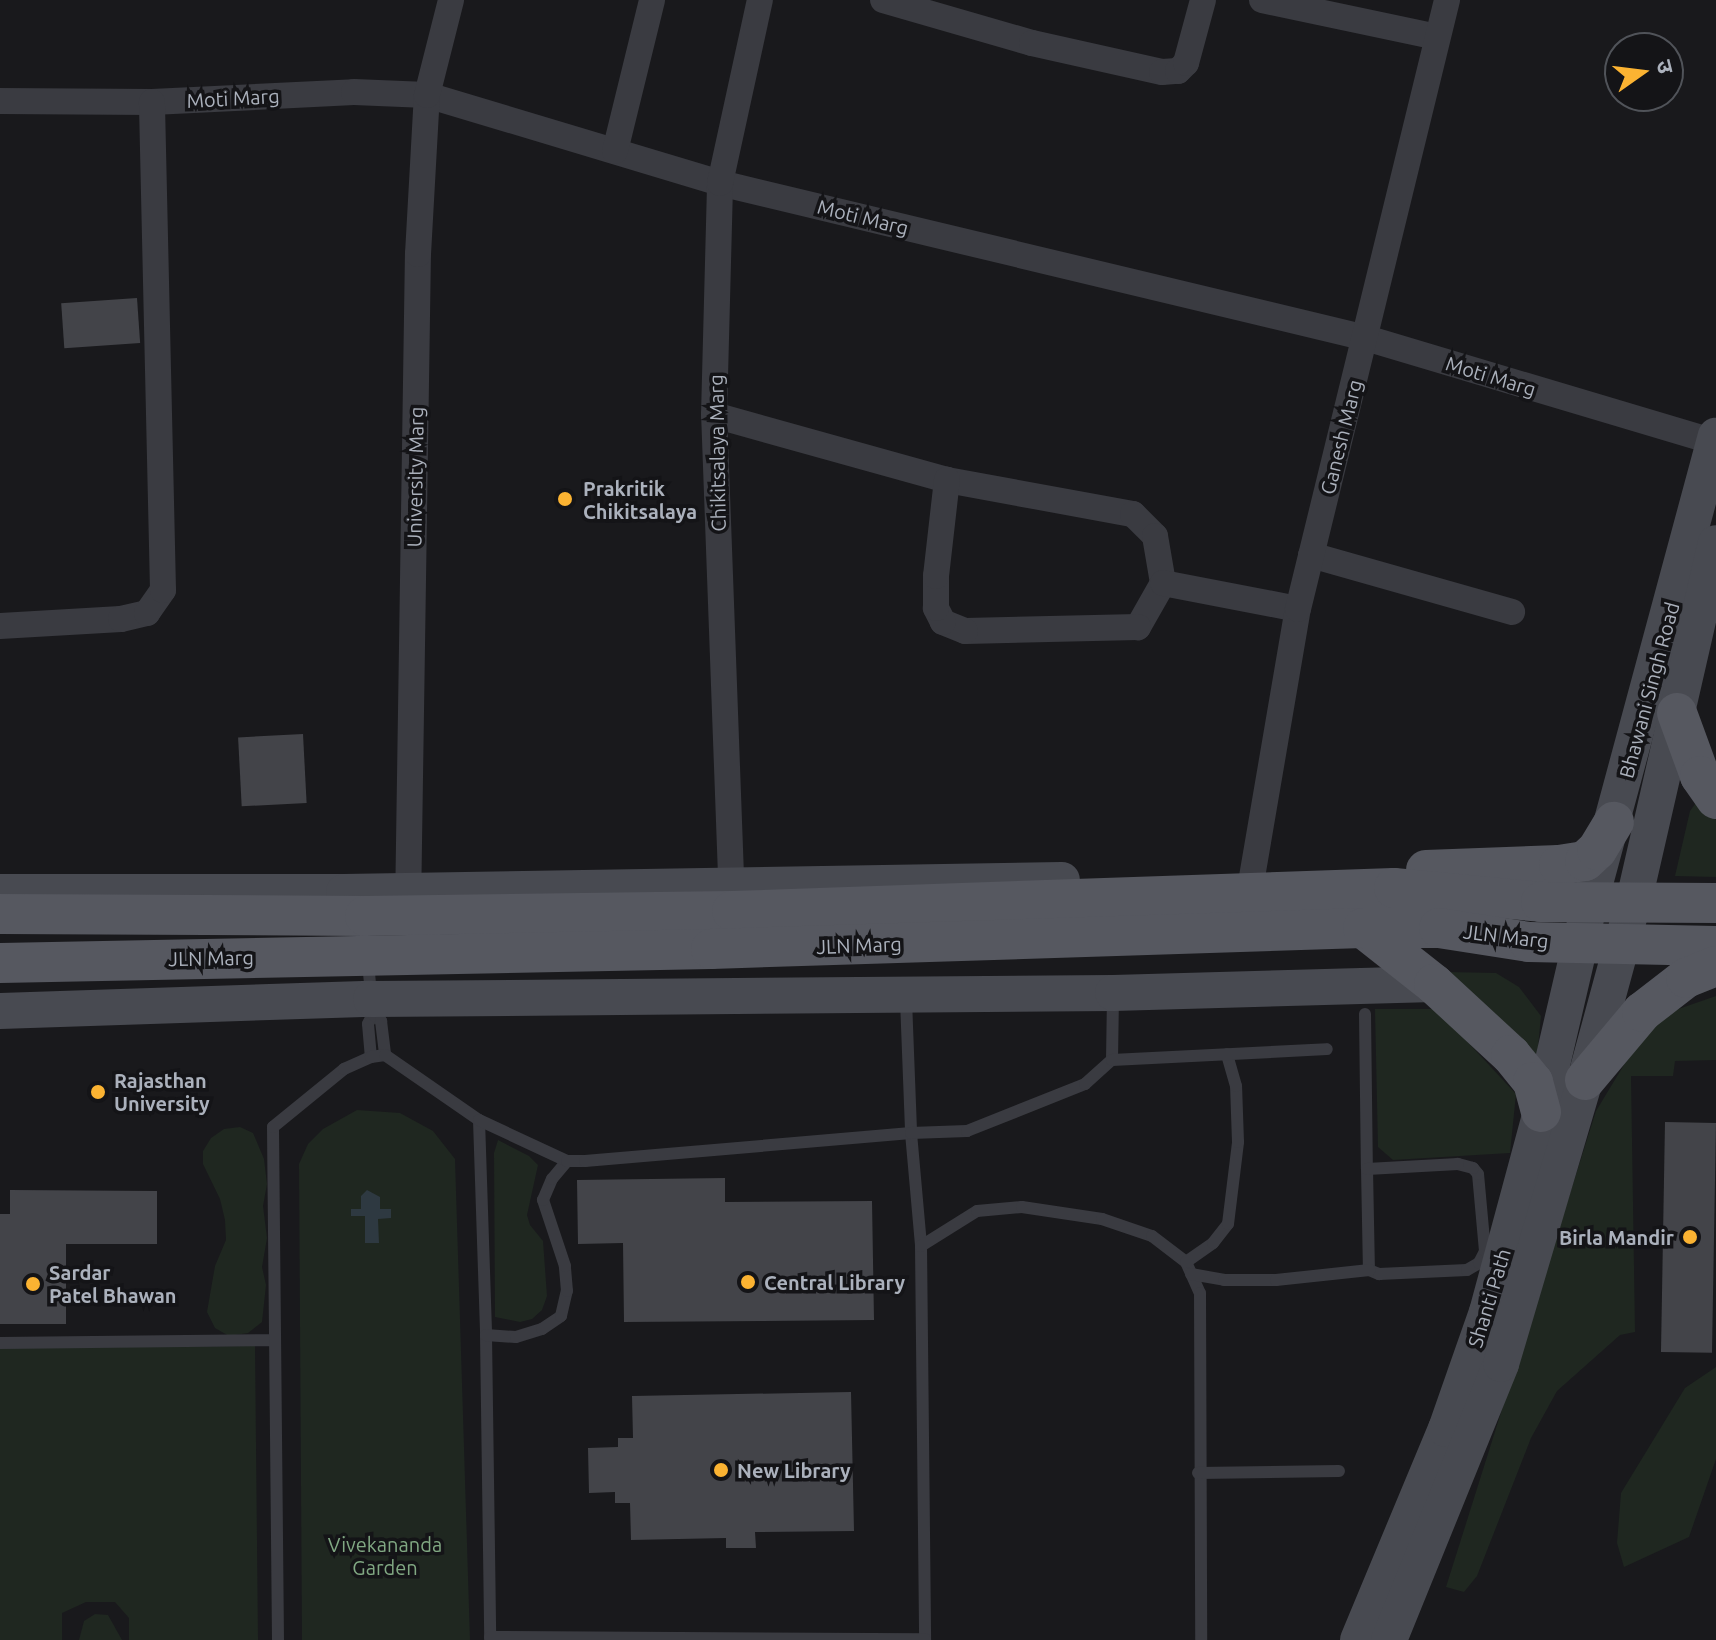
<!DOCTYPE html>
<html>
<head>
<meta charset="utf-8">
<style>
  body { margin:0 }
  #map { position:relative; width:1716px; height:1640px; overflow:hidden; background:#19191c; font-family:Ubuntu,"Noto Sans Devanagari",sans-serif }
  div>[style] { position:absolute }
  .green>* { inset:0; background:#1f2720 }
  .water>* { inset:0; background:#2e3941 }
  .building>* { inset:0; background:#434449; transform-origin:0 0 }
  .lane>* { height:12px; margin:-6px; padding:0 6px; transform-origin:6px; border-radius:6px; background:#3a3b41 }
  .street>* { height:26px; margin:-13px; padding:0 13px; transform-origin:13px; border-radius:13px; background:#3a3b41 }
  .secondary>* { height:36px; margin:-18px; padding:0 18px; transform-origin:18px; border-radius:18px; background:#484a51 }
  .primary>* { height:40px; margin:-20px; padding:0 20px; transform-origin:20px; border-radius:20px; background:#565860 }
  .dots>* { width:22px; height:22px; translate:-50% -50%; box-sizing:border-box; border:4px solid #141417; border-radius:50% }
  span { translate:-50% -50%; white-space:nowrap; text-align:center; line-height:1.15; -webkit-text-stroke:7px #141417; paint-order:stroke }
  .street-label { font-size:20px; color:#abb1bc }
  .poi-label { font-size:20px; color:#abb1bc; font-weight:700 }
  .left { translate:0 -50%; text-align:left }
  .right { translate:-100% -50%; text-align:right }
  .park-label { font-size:20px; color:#81a883 }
  .north { position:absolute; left:1604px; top:32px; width:80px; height:80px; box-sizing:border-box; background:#141417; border:2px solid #505359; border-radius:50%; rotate:76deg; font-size:22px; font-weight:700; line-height:32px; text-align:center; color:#abb1bc }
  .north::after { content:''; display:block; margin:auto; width:28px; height:36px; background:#fbb332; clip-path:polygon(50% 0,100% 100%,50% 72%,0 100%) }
</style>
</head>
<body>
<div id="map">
  <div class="green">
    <i style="clip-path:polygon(1698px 800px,1716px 820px,1716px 877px,1675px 876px,1690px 811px)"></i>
    <i style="clip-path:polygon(1447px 972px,1496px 973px,1519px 987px,1541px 1016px,1536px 1068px)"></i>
    <i style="clip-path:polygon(1716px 996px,1716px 1060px,1675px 1061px,1673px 1076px,1631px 1076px,1635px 1332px,1620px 1335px,1557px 1391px,1531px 1438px,1477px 1576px,1464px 1592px,1446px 1587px,1596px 1111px,1636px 1045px,1667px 1013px)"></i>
    <i style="clip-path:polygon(1375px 1009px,1437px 1009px,1516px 1094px,1510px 1153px,1393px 1160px,1378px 1147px)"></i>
    <i style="clip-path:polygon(357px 1110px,400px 1113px,433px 1131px,455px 1159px,470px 1640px,302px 1640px,299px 1164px,308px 1144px,323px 1129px)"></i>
    <i style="clip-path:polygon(240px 1127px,253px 1133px,264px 1159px,267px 1184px,263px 1206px,267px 1238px,262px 1267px,266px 1285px,262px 1322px,248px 1333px,229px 1336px,215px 1328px,207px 1312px,215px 1266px,226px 1240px,225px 1220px,220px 1199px,203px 1164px,203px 1151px,211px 1138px,224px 1129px)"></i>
    <i style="clip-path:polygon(498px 1140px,529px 1156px,538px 1165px,527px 1215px,530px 1225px,543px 1241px,547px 1296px,542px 1310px,532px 1319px,520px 1322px,495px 1317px,494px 1153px)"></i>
    <i style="clip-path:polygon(255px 1346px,258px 1640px,129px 1640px,129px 1618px,115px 1602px,86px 1602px,62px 1613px,62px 1640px,0 1640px,0 1348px)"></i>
    <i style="clip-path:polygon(1716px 1367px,1716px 1459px,1689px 1537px,1624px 1567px,1617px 1543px,1621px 1493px,1685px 1388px)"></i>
    <i style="clip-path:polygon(95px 1614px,108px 1615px,122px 1640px,79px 1640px,84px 1621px)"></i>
  </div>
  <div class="water">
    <i style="clip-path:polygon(367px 1190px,380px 1197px,380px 1209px,391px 1209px,391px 1218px,378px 1219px,379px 1243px,365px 1243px,365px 1216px,351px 1216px,351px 1209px,361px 1209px,361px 1196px)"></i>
  </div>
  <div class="building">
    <i style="left:137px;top:298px;width:45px;height:76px;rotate:86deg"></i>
    <i style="left:303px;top:734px;width:69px;height:65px;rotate:87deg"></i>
    <i style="left:1665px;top:1122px;width:51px;height:230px;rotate:1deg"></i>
    <i style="clip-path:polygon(725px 1178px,725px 1202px,872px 1201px,874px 1320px,624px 1322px,623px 1243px,578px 1244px,577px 1180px)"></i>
    <i style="clip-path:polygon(10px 1190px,157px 1191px,157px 1244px,66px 1244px,66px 1324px,0 1324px,0 1214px,10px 1214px)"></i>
    <i style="clip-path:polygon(851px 1392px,854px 1531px,755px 1532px,756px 1548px,726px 1548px,726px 1538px,631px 1540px,630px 1503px,615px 1503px,615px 1492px,589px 1493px,588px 1448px,618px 1447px,618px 1438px,633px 1438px,632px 1396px)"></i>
  </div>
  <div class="lane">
    <i style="left:368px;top:963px;width:51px;rotate:84.4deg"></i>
    <i style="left:373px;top:1014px;width:11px;rotate:117deg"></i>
    <i style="left:368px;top:1024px;width:33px;rotate:85deg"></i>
    <i style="left:906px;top:1000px;width:133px;rotate:87.8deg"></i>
    <i style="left:911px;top:1133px;width:113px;rotate:84.9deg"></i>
    <i style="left:921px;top:1246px;width:394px;rotate:89.4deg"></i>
    <i style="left:373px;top:1014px;width:11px;rotate:41deg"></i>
    <i style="left:381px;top:1021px;width:34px;rotate:83deg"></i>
    <i style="left:1365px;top:1014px;width:155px;rotate:89.3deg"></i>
    <i style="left:1367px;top:1169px;width:101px;rotate:88.9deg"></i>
    <i style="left:1369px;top:1270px;width:11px;rotate:22deg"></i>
    <i style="left:1379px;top:1274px;width:88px;rotate:-2.6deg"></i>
    <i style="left:1467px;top:1270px;width:14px;rotate:-30deg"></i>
    <i style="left:1479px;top:1263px;width:13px;rotate:-63deg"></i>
    <i style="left:1485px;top:1251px;width:77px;rotate:-95.2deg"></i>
    <i style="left:1478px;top:1174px;width:8px;rotate:-130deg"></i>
    <i style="left:1473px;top:1168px;width:16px;rotate:-165deg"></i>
    <i style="left:1458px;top:1164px;width:91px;rotate:176.9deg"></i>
    <i style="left:1112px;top:1060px;width:65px;rotate:-89.1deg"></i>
    <i style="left:479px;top:1120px;width:215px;rotate:88.1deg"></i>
    <i style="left:486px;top:1335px;width:305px;rotate:89.2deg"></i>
    <i style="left:921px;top:1246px;width:66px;rotate:-32deg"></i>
    <i style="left:977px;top:1211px;width:45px;rotate:-5.1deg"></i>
    <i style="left:1022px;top:1207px;width:81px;rotate:8.5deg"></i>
    <i style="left:1102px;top:1219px;width:53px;rotate:18.8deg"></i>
    <i style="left:1152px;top:1236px;width:43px;rotate:37.4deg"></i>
    <i style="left:1186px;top:1262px;width:34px;rotate:66deg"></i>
    <i style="left:1200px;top:1293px;width:347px;rotate:89.8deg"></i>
    <i style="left:1186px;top:1262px;width:33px;rotate:-35deg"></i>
    <i style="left:1213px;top:1243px;width:24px;rotate:-52deg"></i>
    <i style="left:1228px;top:1224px;width:83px;rotate:-83deg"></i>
    <i style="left:1238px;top:1142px;width:56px;rotate:-92deg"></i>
    <i style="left:1236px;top:1086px;width:33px;rotate:-106deg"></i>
    <i style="left:1191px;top:1274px;width:34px;rotate:10deg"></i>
    <i style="left:1224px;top:1280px;width:52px"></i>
    <i style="left:1276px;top:1280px;width:94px;rotate:-6.1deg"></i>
    <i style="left:486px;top:1335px;width:30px;rotate:4deg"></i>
    <i style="left:516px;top:1337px;width:27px;rotate:-17deg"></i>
    <i style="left:542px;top:1329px;width:23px;rotate:-34deg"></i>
    <i style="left:561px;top:1316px;width:26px;rotate:-77deg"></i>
    <i style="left:567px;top:1291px;width:25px;rotate:-95deg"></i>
    <i style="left:565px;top:1266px;width:70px;rotate:-108.4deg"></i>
    <i style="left:543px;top:1200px;width:23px;rotate:-67deg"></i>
    <i style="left:552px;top:1179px;width:23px;rotate:-50deg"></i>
    <i style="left:0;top:1343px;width:274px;rotate:-0.6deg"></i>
    <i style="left:1198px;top:1473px;width:141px;rotate:-0.8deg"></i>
    <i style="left:490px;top:1637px;width:435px;rotate:0.3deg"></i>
    <i style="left:278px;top:1640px;width:513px;rotate:-90.56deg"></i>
    <i style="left:273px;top:1127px;width:92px;rotate:-39.2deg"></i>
    <i style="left:344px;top:1069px;width:30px;rotate:-24deg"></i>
    <i style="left:371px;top:1057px;width:14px;rotate:-8deg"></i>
    <i style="left:385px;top:1055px;width:114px;rotate:34.7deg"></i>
    <i style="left:479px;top:1120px;width:97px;rotate:25deg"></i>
    <i style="left:567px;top:1161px;width:18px"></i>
    <i style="left:585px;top:1161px;width:327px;rotate:-4.9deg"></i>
    <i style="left:911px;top:1133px;width:56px;rotate:-2deg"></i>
    <i style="left:967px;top:1131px;width:127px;rotate:-21.7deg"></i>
    <i style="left:1085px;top:1084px;width:36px;rotate:-42deg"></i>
    <i style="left:1112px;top:1060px;width:215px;rotate:-2.9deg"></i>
  </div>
  <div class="street">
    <i style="left:883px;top:0;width:155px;rotate:16.1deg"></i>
    <i style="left:1032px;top:43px;width:133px;rotate:12.6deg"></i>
    <i style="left:1162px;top:72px;width:16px;rotate:-4deg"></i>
    <i style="left:1178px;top:71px;width:11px;rotate:-45deg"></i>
    <i style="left:1186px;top:63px;width:65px;rotate:-74.9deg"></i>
    <i style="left:1262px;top:0;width:179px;rotate:11.9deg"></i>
    <i style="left:0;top:101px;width:152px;rotate:0.4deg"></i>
    <i style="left:152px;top:102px;width:202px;rotate:-2.8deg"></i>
    <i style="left:354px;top:92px;width:73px;rotate:2.4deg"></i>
    <i style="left:427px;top:95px;width:306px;rotate:16.7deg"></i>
    <i style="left:720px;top:183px;width:664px;rotate:13.49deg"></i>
    <i style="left:1366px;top:338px;width:363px;rotate:16.6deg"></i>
    <i style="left:615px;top:151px;width:155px;rotate:-76.2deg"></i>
    <i style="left:714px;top:415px;width:242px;rotate:15.6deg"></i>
    <i style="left:947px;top:480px;width:189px;rotate:10.4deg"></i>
    <i style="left:1133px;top:514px;width:31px;rotate:45deg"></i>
    <i style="left:1155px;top:536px;width:48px;rotate:80.3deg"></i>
    <i style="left:1163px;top:583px;width:51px;rotate:119.6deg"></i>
    <i style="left:1138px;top:627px;width:173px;rotate:178.7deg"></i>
    <i style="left:965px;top:631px;width:24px;rotate:-158deg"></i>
    <i style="left:943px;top:622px;width:16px;rotate:-117deg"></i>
    <i style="left:936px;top:608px;width:32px;rotate:-90deg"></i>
    <i style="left:936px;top:576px;width:97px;rotate:-83.5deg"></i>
    <i style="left:1311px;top:555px;width:209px;rotate:15.8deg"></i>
    <i style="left:1163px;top:583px;width:137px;rotate:10.9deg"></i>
    <i style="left:0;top:626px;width:121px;rotate:-3.3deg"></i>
    <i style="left:121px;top:619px;width:27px;rotate:-13deg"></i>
    <i style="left:147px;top:613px;width:28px;rotate:-55deg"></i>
    <i style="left:163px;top:590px;width:488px;rotate:-91.3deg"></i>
    <i style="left:1252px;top:877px;width:272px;rotate:-80.3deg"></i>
    <i style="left:1298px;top:609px;width:627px;rotate:-76.25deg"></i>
    <i style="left:732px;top:903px;width:488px;rotate:-92.1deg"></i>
    <i style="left:714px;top:415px;width:232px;rotate:-88.5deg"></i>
    <i style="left:720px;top:183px;width:187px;rotate:-77.7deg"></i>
    <i style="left:408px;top:909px;width:655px;rotate:-89.13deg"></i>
    <i style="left:418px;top:254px;width:159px;rotate:-86.8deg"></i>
    <i style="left:427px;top:95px;width:98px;rotate:-75.8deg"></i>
  </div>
  <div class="secondary">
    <i style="left:0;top:892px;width:344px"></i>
    <i style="left:344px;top:892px;width:718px;rotate:-0.96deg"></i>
    <i style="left:0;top:1011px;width:371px;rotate:-1.9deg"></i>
    <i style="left:371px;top:999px;width:742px;rotate:-0.46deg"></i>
    <i style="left:1113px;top:993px;width:321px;rotate:-1.6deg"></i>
    <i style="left:1358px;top:1640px;width:229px;rotate:-67.4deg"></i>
    <i style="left:1446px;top:1429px;width:124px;rotate:-70.7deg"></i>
    <i style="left:1487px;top:1312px;width:207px;rotate:-74.9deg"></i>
    <i style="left:1541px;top:1112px;width:216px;rotate:-76.9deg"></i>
    <i style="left:1590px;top:902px;width:483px;rotate:-74.9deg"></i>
    <i style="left:1389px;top:1640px;width:298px;rotate:-67.9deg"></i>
    <i style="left:1501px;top:1364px;width:296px;rotate:-73.5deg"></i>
    <i style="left:1585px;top:1080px;width:187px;rotate:-74.8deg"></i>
    <i style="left:1634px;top:900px;width:366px;rotate:-77.1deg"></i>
  </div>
  <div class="primary">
    <i style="left:1677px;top:713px;width:67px;rotate:69.9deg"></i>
    <i style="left:1700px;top:776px;width:28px;rotate:55deg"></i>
    <i style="left:1426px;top:870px;width:133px;rotate:-2.2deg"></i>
    <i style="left:1559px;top:865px;width:26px;rotate:-9deg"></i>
    <i style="left:1585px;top:861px;width:16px;rotate:-43deg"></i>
    <i style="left:1597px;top:850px;width:33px;rotate:-59deg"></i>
    <i style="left:0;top:914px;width:365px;rotate:0.3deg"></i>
    <i style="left:365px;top:916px;width:367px;rotate:-0.8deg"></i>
    <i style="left:732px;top:911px;width:662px;rotate:-1.99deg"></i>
    <i style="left:1394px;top:888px;width:148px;rotate:5.4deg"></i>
    <i style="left:1541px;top:902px;width:175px;rotate:0.3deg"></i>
    <i style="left:1363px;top:928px;width:90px;rotate:38.3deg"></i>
    <i style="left:1434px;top:984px;width:105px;rotate:42.7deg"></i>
    <i style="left:1511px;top:1055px;width:35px;rotate:51deg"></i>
    <i style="left:1533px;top:1082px;width:31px;rotate:75deg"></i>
    <i style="left:0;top:963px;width:711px;rotate:-1.13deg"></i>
    <i style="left:711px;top:949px;width:652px;rotate:-1.84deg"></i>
    <i style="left:1363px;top:928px;width:76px"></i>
    <i style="left:1439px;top:928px;width:91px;rotate:8.8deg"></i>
    <i style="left:1529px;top:942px;width:187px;rotate:1.2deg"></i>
    <i style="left:1585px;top:1080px;width:89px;rotate:-50deg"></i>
    <i style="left:1642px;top:1012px;width:56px;rotate:-37.7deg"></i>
    <i style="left:1686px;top:978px;width:32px;rotate:-22deg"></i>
  </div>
  <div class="dots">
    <i style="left:565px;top:499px;background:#fbb332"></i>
    <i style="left:98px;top:1092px;background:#fbb332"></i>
    <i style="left:1690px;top:1237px;background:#fbb332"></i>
    <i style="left:748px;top:1282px;background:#fbb332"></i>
    <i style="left:33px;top:1284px;background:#fbb332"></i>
    <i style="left:721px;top:1470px;background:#fbb332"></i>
  </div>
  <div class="street-label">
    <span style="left:233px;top:98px;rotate:-3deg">Moti Marg</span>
    <span style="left:863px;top:217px;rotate:14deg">Moti Marg</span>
    <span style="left:1491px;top:376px;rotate:17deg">Moti Marg</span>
    <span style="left:1341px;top:437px;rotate:-76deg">Ganesh Marg</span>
    <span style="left:717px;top:453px;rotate:-91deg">Chikitsalaya Marg</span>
    <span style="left:415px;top:477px;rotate:-89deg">University Marg</span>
    <span style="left:1649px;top:690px;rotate:-75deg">Bhawani Singh Road</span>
    <span style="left:1506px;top:936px;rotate:7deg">JLN Marg</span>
    <span style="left:859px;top:945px;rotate:-2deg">JLN Marg</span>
    <span style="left:211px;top:958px;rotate:-1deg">JLN Marg</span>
    <span style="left:1489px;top:1298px;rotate:-73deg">Shanti Path</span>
  </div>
  <div class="poi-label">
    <span class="left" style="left:583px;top:500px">Prakritik<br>Chikitsalaya</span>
    <span class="left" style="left:114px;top:1092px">Rajasthan<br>University</span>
    <span class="right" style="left:1674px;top:1237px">Birla Mandir</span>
    <span class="left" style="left:49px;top:1284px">Sardar<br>Patel Bhawan</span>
    <span class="left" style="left:764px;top:1282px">Central Library</span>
    <span class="left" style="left:737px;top:1470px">New Library</span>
  </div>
  <div class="park-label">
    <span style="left:385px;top:1556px">Vivekananda<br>Garden</span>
  </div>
  <div class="north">उ</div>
</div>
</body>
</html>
